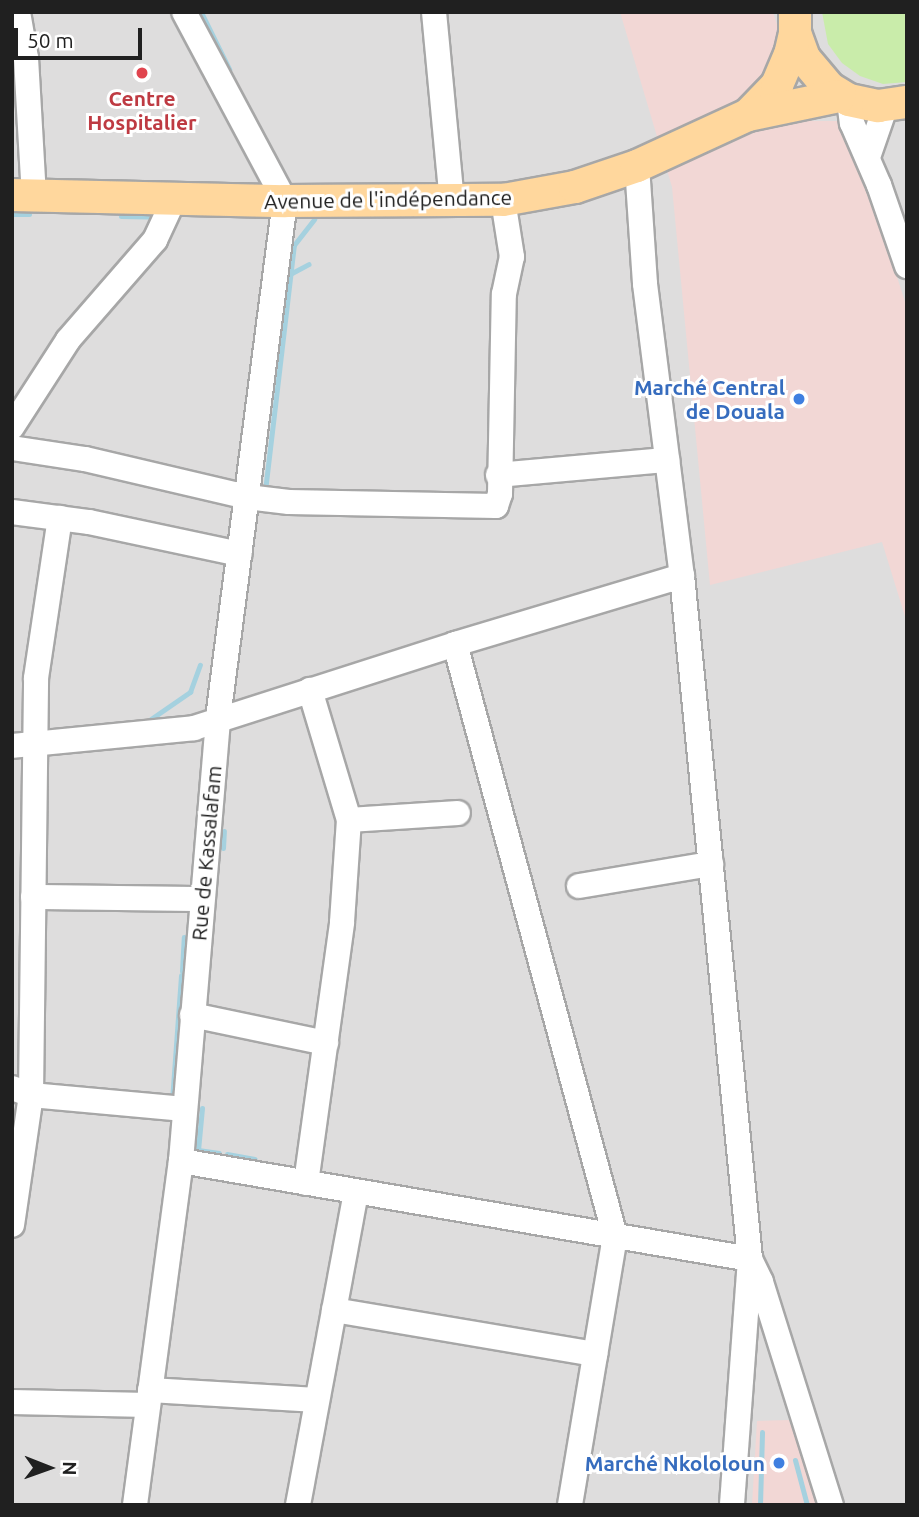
<!DOCTYPE html>
<html>
<head>
<meta charset="utf-8">
<style>
  body { margin:0 }
  #map { position:relative; width:919px; height:1517px; overflow:hidden; background:#f1ede6; font-family:Ubuntu,sans-serif }
  div>[style] { position:absolute }
  .residential>* { inset:0; background:#dedddd; transform-origin:0 0 }
  .commercial>* { inset:0; background:#f2d7d5 }
  .grass>* { inset:0; background:#c9ecaa }
  .stream>* { height:5px; margin:-2.5px; padding:0 2.5px; transform-origin:2.5px; border-radius:2.5px; background:#a5d1df }
  .roads { filter:drop-shadow(2px 0 #a7a7a7) drop-shadow(-2px 0 #a7a7a7) drop-shadow(0 2px #a7a7a7) drop-shadow(0 -2px #a7a7a7) }
  .minor>* { height:24px; margin:-12px; padding:0 12px; transform-origin:12px; border-radius:12px; background:#fff }
  .major>* { height:32px; margin:-16px; padding:0 16px; transform-origin:16px; border-radius:16px; background:#ffd79d }
  .dots>* { width:19px; height:19px; translate:-50% -50%; box-sizing:border-box; border:4px solid #fff; border-radius:50% }
  span { translate:-50% -50%; white-space:nowrap; text-align:center; line-height:1.15; -webkit-text-stroke:6px #fff; paint-order:stroke }
  .health-label { font-size:21px; color:#be3a42; font-weight:700 }
  .street-label { font-size:21px; color:#202020 }
  .shop-label { font-size:21px; color:#366cbe; font-weight:700 }
  .right { translate:-100% -50%; text-align:right }
  .frame { position:absolute; inset:0; border:14px solid #202020; pointer-events:none }
  .north { position:absolute; left:14px; top:1433px; width:70px; height:70px; -webkit-text-stroke:5px #fff; paint-order:stroke; rotate:91deg; font-size:19px; font-weight:700; line-height:28px; text-align:center; color:#202020 }
  .north::after { content:''; display:block; margin:auto; width:24px; height:32px; background:#202020; clip-path:polygon(50% 0,100% 100%,50% 72%,0 100%) }
  .scale { position:absolute; left:14px; top:28px; width:128px; height:32px; box-sizing:border-box; border:4px solid #202020; border-top:0; padding-left:9px; font-size:21px; line-height:24px; white-space:nowrap; color:#202020; -webkit-text-stroke:5px #fff; paint-order:stroke }
</style>
</head>
<body>
<div id="map">
  <div class="residential">
    <i style="left:12px;top:12px;width:895px;height:1493px"></i>
  </div>
  <div class="commercial">
    <i style="clip-path:polygon(620px 12px,773px 12px,791px 67px,801px 121px,847px 121px,907px 308px,907px 623px,882px 542px,710px 585px,672px 187px)"></i>
    <i style="clip-path:polygon(789px 1420px,819px 1505px,752px 1505px,757px 1421px)"></i>
  </div>
  <div class="grass">
    <i style="clip-path:polygon(822px 12px,907px 12px,907px 82px,883px 84px,860px 76px,842px 63px,828px 44px)"></i>
  </div>
  <div class="stream">
    <i style="left:201px;top:12px;width:64px;rotate:63.8deg"></i>
    <i style="left:12px;top:214px;width:17px"></i>
    <i style="left:121px;top:216px;width:39px;rotate:1deg"></i>
    <i style="left:290px;top:274px;width:21px;rotate:-28deg"></i>
    <i style="left:265px;top:491px;width:248px;rotate:-83.3deg"></i>
    <i style="left:294px;top:245px;width:33px;rotate:-52deg"></i>
    <i style="left:145px;top:723px;width:55px;rotate:-34.6deg"></i>
    <i style="left:190px;top:692px;width:29px;rotate:-70deg"></i>
    <i style="left:223px;top:848px;width:17px;rotate:-87deg"></i>
    <i style="left:182px;top:971px;width:34px;rotate:-87deg"></i>
    <i style="left:172px;top:1101px;width:126px;rotate:-85.9deg"></i>
    <i style="left:202px;top:1108px;width:42px;rotate:95.4deg"></i>
    <i style="left:198px;top:1150px;width:21px;rotate:8deg"></i>
    <i style="left:227px;top:1154px;width:28px;rotate:10deg"></i>
    <i style="left:795px;top:1460px;width:47px;rotate:75.1deg"></i>
    <i style="left:760px;top:1505px;width:73px;rotate:-88.4deg"></i>
  </div>
  <div class="roads">
    <div class="minor">
      <i style="left:18px;top:12px;width:47px;rotate:80.1deg"></i>
      <i style="left:26px;top:58px;width:138px;rotate:86.7deg"></i>
      <i style="left:434px;top:12px;width:190px;rotate:84.6deg"></i>
      <i style="left:849px;top:100px;width:23px;rotate:83deg"></i>
      <i style="left:852px;top:123px;width:68px;rotate:66.5deg"></i>
      <i style="left:879px;top:185px;width:86px;rotate:70.9deg"></i>
      <i style="left:868px;top:157px;width:55px;rotate:-70.9deg"></i>
      <i style="left:637px;top:166px;width:118px;rotate:86.1deg"></i>
      <i style="left:645px;top:284px;width:294px;rotate:82.8deg"></i>
      <i style="left:682px;top:576px;width:686px;rotate:84.31deg"></i>
      <i style="left:750px;top:1259px;width:25px;rotate:64deg"></i>
      <i style="left:761px;top:1282px;width:234px;rotate:72.6deg"></i>
      <i style="left:12px;top:427px;width:103px;rotate:-57.2deg"></i>
      <i style="left:68px;top:340px;width:133px;rotate:-49deg"></i>
      <i style="left:155px;top:240px;width:45px;rotate:-65.1deg"></i>
      <i style="left:12px;top:448px;width:74px;rotate:8.6deg"></i>
      <i style="left:85px;top:459px;width:166px;rotate:13.2deg"></i>
      <i style="left:247px;top:497px;width:42px;rotate:6.8deg"></i>
      <i style="left:289px;top:502px;width:207px;rotate:1.1deg"></i>
      <i style="left:496px;top:506px;width:13px;rotate:-72deg"></i>
      <i style="left:500px;top:494px;width:200px;rotate:-88.9deg"></i>
      <i style="left:504px;top:294px;width:38px;rotate:-78deg"></i>
      <i style="left:512px;top:257px;width:58px;rotate:-99deg"></i>
      <i style="left:498px;top:475px;width:170px;rotate:-5.1deg"></i>
      <i style="left:12px;top:512px;width:78px;rotate:7.4deg"></i>
      <i style="left:89px;top:522px;width:154px;rotate:12deg"></i>
      <i style="left:455px;top:644px;width:613px;rotate:74.88deg"></i>
      <i style="left:615px;top:1236px;width:273px;rotate:99.5deg"></i>
      <i style="left:12px;top:746px;width:183px;rotate:-5.6deg"></i>
      <i style="left:194px;top:728px;width:274px;rotate:-17.8deg"></i>
      <i style="left:455px;top:644px;width:237px;rotate:-16.7deg"></i>
      <i style="left:349px;top:820px;width:109px;rotate:-3.7deg"></i>
      <i style="left:579px;top:886px;width:134px;rotate:-9.5deg"></i>
      <i style="left:33px;top:897px;width:169px;rotate:0.7deg"></i>
      <i style="left:192px;top:1015px;width:137px;rotate:11.8deg"></i>
      <i style="left:12px;top:1088px;width:20px;rotate:20deg"></i>
      <i style="left:31px;top:1095px;width:154px;rotate:5.2deg"></i>
      <i style="left:181px;top:1161px;width:577px;rotate:9.77deg"></i>
      <i style="left:750px;top:1259px;width:247px;rotate:94.2deg"></i>
      <i style="left:306px;top:1183px;width:263px;rotate:-82.1deg"></i>
      <i style="left:342px;top:922px;width:102px;rotate:-86.1deg"></i>
      <i style="left:349px;top:820px;width:136px;rotate:-106.7deg"></i>
      <i style="left:12px;top:1225px;width:131px;rotate:-81.7deg"></i>
      <i style="left:31px;top:1095px;width:417px;rotate:-89.3deg"></i>
      <i style="left:36px;top:678px;width:162px;rotate:-81.5deg"></i>
      <i style="left:334px;top:1310px;width:265px;rotate:9.6deg"></i>
      <i style="left:150px;top:1390px;width:167px;rotate:3.4deg"></i>
      <i style="left:12px;top:1402px;width:136px;rotate:1.3deg"></i>
      <i style="left:135px;top:1505px;width:347px;rotate:-82.4deg"></i>
      <i style="left:181px;top:1161px;width:445px;rotate:-85.2deg"></i>
      <i style="left:218px;top:718px;width:521px;rotate:-82.62deg"></i>
      <i style="left:285px;top:201px;width:214px;rotate:-118.1deg"></i>
      <i style="left:298px;top:1505px;width:318px;rotate:-79.5deg"></i>
    </div>
    <div class="major">
      <i style="left:795px;top:12px;width:21px;rotate:90deg"></i>
      <i style="left:795px;top:33px;width:27px;rotate:70deg"></i>
      <i style="left:804px;top:58px;width:39px;rotate:50deg"></i>
      <i style="left:829px;top:88px;width:23px;rotate:31deg"></i>
      <i style="left:849px;top:100px;width:30px;rotate:12deg"></i>
      <i style="left:878px;top:106px;width:29px;rotate:-8deg"></i>
      <i style="left:748px;top:115px;width:42px;rotate:-46deg"></i>
      <i style="left:777px;top:85px;width:33px;rotate:-67deg"></i>
      <i style="left:790px;top:55px;width:23px;rotate:-77deg"></i>
      <i style="left:12px;top:195px;width:273px;rotate:1.3deg"></i>
      <i style="left:285px;top:201px;width:218px;rotate:-0.3deg"></i>
      <i style="left:503px;top:200px;width:73px;rotate:-10.2deg"></i>
      <i style="left:575px;top:187px;width:65px;rotate:-18.7deg"></i>
      <i style="left:637px;top:166px;width:122px;rotate:-24.7deg"></i>
      <i style="left:748px;top:115px;width:94px;rotate:-11.7deg"></i>
    </div>
  </div>
  <div class="dots">
    <i style="left:142px;top:73px;background:#e0444e"></i>
    <i style="left:799px;top:399px;background:#3f7fe0"></i>
    <i style="left:779px;top:1463px;background:#3f7fe0"></i>
  </div>
  <div class="health-label">
    <span style="left:142px;top:110px">Centre<br>Hospitalier</span>
  </div>
  <div class="street-label">
    <span style="left:388px;top:199px;rotate:-1deg">Avenue de l'indépendance</span>
    <span style="left:206px;top:853px;rotate:-85deg">Rue de Kassalafam</span>
  </div>
  <div class="shop-label">
    <span class="right" style="left:785px;top:399px">Marché Central<br>de Douala</span>
    <span class="right" style="left:765px;top:1463px">Marché Nkololoun</span>
  </div>
  <div class="frame"></div>
  <div class="north">N</div>
  <div class="scale">50 m</div>
</div>
</body>
</html>
